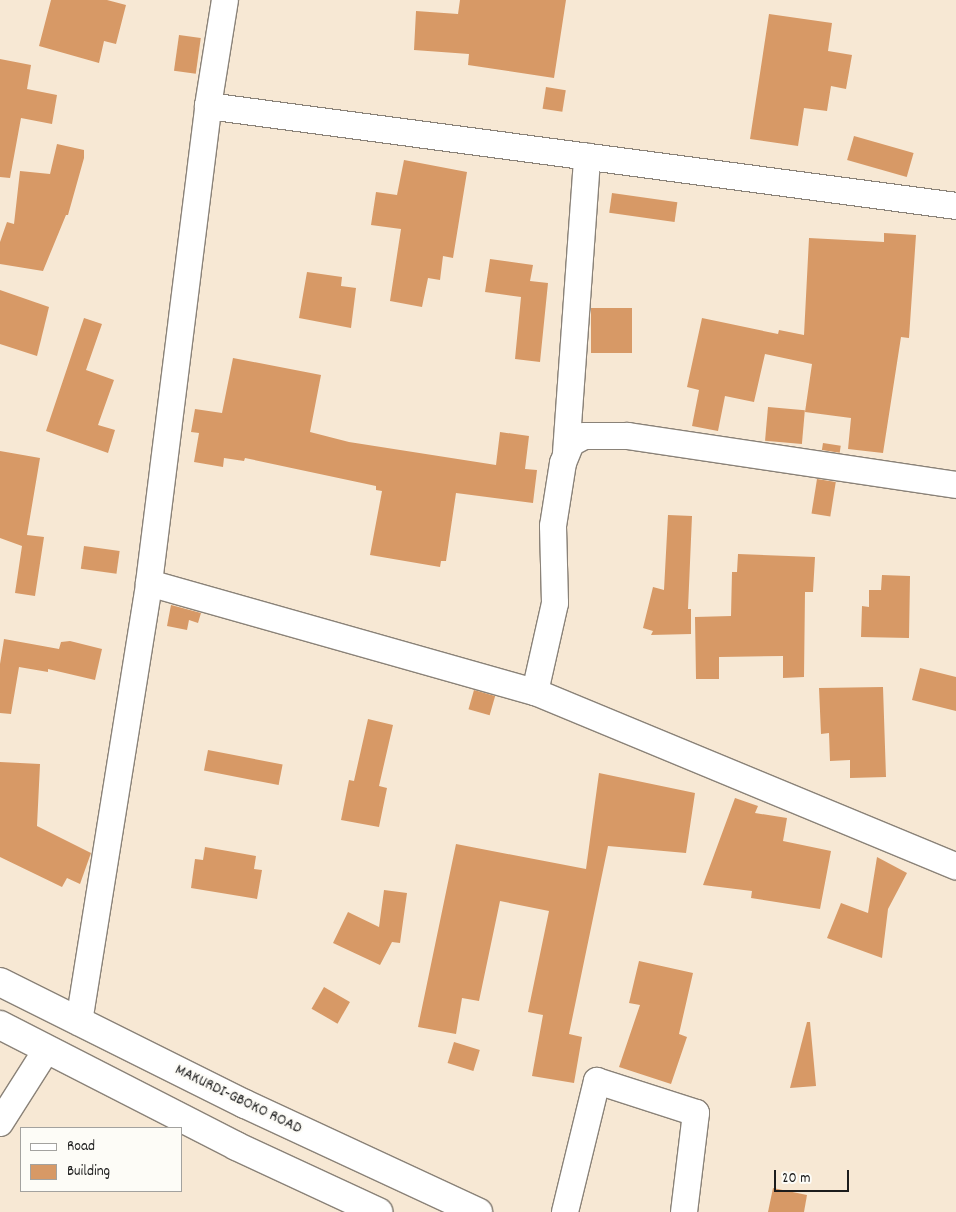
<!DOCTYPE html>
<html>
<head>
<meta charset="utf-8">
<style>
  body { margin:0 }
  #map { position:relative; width:956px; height:1212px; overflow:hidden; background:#f7e8d4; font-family:Dekko,sans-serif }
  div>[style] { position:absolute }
  .building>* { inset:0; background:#d79966; transform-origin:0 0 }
  .roads { filter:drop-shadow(1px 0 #8a8278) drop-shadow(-1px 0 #8a8278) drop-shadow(0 1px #8a8278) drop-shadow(0 -1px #8a8278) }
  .minor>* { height:26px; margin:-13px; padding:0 13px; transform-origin:13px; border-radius:13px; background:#fff }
  .major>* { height:28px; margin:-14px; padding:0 14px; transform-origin:14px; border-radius:14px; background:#fff }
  span { translate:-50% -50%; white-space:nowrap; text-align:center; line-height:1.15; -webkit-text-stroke:5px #fdfcf7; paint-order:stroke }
  .street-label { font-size:16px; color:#1c1c1c }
  .legend { position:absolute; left:20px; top:1127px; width:162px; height:65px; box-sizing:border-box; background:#fdfcf7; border:1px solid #a3a29f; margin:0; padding:6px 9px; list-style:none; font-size:15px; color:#1c1c1c }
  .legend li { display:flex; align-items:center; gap:10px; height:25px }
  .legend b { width:25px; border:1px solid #a3a29f }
  .scale { position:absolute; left:774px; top:1170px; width:75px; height:22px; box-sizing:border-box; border:2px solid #1c1c1c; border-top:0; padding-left:6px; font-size:15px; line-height:18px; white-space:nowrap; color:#1c1c1c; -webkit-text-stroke:4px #fdfcf7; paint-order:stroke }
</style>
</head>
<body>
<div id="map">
  <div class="building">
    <i style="clip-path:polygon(51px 0,107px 0,126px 5px,116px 44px,104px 41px,99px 63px,39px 46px)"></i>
    <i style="clip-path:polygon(460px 0,566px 0,554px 78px,468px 65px,469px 54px,414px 50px,416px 11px,458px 14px)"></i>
    <i style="clip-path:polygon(769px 14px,832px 23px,828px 51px,852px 55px,846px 89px,831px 86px,827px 111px,804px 108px,798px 146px,750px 139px)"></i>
    <i style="left:179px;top:35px;width:22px;height:36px;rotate:8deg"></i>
    <i style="clip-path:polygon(0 59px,31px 65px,27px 89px,57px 95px,52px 124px,21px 118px,10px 178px,0 177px)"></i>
    <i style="left:546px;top:87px;width:20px;height:22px;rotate:9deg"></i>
    <i style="left:854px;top:136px;width:62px;height:25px;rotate:16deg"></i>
    <i style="clip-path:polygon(57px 144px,84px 150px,84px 158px,68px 215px,66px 215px,43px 271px,0 264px,0 242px,7px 222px,14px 224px,20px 171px,50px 174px)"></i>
    <i style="clip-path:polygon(404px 160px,467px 172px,453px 258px,443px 256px,440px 280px,428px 278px,422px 307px,390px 301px,401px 229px,371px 225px,376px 192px,397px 195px)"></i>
    <i style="left:612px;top:193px;width:66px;height:20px;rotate:8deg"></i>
    <i style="clip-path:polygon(884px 233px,916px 235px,909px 338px,901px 337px,883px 453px,848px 449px,851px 418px,805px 412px,812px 364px,765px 354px,754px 402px,725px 396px,718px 431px,692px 426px,699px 390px,687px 387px,702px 318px,778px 334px,779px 330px,804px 335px,809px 238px,884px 242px)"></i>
    <i style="clip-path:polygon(490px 259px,533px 265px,530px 281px,548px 283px,540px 362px,515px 359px,521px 297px,485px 292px)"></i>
    <i style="clip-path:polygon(307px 272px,342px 277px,341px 286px,356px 288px,351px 328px,299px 318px)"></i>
    <i style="clip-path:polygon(0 290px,49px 307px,37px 356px,0 344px)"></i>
    <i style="left:591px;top:308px;width:41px;height:45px"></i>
    <i style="clip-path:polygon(84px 318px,102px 324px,86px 370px,114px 380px,98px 425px,115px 430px,108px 453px,46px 431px)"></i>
    <i style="clip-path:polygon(233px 358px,321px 375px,310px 432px,349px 442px,496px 465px,500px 432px,529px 436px,525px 469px,537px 470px,533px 503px,456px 493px,446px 561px,441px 561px,440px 567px,370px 555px,382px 491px,376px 490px,376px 486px,245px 458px,244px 461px,224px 458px,223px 467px,194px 462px,199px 433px,191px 432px,195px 409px,222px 413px)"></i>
    <i style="left:768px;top:407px;width:37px;height:34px;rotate:5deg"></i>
    <i style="left:823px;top:443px;width:18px;height:7px;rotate:9deg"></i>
    <i style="clip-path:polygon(0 451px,40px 458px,27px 535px,44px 537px,35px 596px,15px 593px,22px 546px,0 538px)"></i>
    <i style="left:817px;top:479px;width:19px;height:35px;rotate:9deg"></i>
    <i style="clip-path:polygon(668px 515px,692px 516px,688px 609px,691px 609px,691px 634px,651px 635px,653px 631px,643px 628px,653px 587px,664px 590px)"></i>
    <i style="left:84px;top:546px;width:36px;height:23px;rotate:8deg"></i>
    <i style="clip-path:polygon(738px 554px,815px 557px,813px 592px,805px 592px,804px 677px,783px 678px,783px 656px,719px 657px,719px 679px,696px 679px,695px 617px,731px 616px,732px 572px,737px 572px)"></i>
    <i style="clip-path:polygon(882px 575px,910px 576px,909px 638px,861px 637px,862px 606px,869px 607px,869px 590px,881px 590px)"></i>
    <i style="clip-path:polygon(171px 605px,201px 613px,198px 623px,189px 620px,187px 630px,167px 626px)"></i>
    <i style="clip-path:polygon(4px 639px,59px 649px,61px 642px,70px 641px,102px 649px,95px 680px,48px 669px,48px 672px,19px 667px,11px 714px,0 713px,0 664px)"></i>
    <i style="clip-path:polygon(920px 668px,956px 677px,956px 711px,912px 700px)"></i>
    <i style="clip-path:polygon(883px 687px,886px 777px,850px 778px,850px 760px,830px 761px,829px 733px,821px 734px,819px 688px)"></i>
    <i style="left:474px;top:690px;width:22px;height:20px;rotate:16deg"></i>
    <i style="clip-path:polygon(368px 719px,393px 725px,379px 786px,387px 788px,379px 827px,341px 820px,349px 780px,354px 781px)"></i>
    <i style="left:208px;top:750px;width:76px;height:21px;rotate:11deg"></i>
    <i style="clip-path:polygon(0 762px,40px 764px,37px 826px,91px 853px,80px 884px,67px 878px,62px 887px,0 857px)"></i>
    <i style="clip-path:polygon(599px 773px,695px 793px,686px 853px,608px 846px,569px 1034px,582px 1037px,574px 1083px,532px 1076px,543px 1015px,528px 1012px,549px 911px,500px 901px,479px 1001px,462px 998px,456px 1034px,418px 1027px,456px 844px,586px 869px)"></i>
    <i style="clip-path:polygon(735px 798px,758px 806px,755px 813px,787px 818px,783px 841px,831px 851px,820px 909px,751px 898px,752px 891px,703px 885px)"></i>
    <i style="clip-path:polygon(205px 847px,256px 856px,254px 869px,262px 870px,257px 899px,191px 888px,195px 859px,203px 860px)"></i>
    <i style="clip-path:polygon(877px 857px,907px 873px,888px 909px,882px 958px,827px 938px,841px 903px,868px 913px)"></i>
    <i style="clip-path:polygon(384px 890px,407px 893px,400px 943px,392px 942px,380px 965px,333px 943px,348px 912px,379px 927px)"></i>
    <i style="clip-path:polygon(639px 961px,693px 973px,679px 1034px,687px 1037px,671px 1084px,619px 1067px,640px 1005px,629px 1003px)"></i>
    <i style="left:324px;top:987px;width:30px;height:25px;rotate:30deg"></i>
    <i style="clip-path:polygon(807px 1022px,810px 1022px,816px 1086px,790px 1088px)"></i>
    <i style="left:454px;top:1042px;width:27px;height:22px;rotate:17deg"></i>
    <i style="clip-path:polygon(773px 1188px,807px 1195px,804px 1212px,768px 1212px)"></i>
  </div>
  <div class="roads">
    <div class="minor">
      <i style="left:208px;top:106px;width:755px;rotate:7.61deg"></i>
      <i style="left:566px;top:453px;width:297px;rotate:-85.9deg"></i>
      <i style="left:149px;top:583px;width:401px;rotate:15.8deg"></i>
      <i style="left:535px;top:692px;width:456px;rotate:22.5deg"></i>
      <i style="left:535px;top:692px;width:91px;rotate:-77.3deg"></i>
      <i style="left:555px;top:603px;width:77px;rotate:-91.5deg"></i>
      <i style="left:553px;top:526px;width:64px;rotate:-81deg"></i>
      <i style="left:563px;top:463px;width:22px;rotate:-68deg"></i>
      <i style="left:571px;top:443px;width:15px;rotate:-28deg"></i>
      <i style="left:584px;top:436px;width:44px"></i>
      <i style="left:628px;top:436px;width:332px;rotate:8.5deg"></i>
      <i style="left:79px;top:1022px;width:445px;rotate:-80.9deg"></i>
      <i style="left:149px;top:583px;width:481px;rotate:-82.9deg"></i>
      <i style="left:208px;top:106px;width:107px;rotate:-80.9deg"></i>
      <i style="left:0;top:1123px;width:88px;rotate:-57.6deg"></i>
      <i style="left:565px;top:1212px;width:135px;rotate:-76.3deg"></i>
      <i style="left:597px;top:1081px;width:104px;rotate:17.9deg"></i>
      <i style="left:696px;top:1113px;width:100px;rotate:96.9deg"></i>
    </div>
    <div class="major">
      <i style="left:0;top:982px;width:274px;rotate:26.5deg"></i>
      <i style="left:245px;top:1104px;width:257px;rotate:24.9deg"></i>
      <i style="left:0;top:1025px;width:265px;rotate:27.1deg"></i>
      <i style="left:236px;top:1146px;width:157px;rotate:24.9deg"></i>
    </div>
  </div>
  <div class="street-label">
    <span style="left:238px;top:1100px;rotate:26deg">MAKURDI-GBOKO ROAD</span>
  </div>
  <ul class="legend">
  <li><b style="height:6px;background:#fff"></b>Road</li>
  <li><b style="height:14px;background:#d79966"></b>Building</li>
  </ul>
  <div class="scale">20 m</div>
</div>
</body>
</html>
